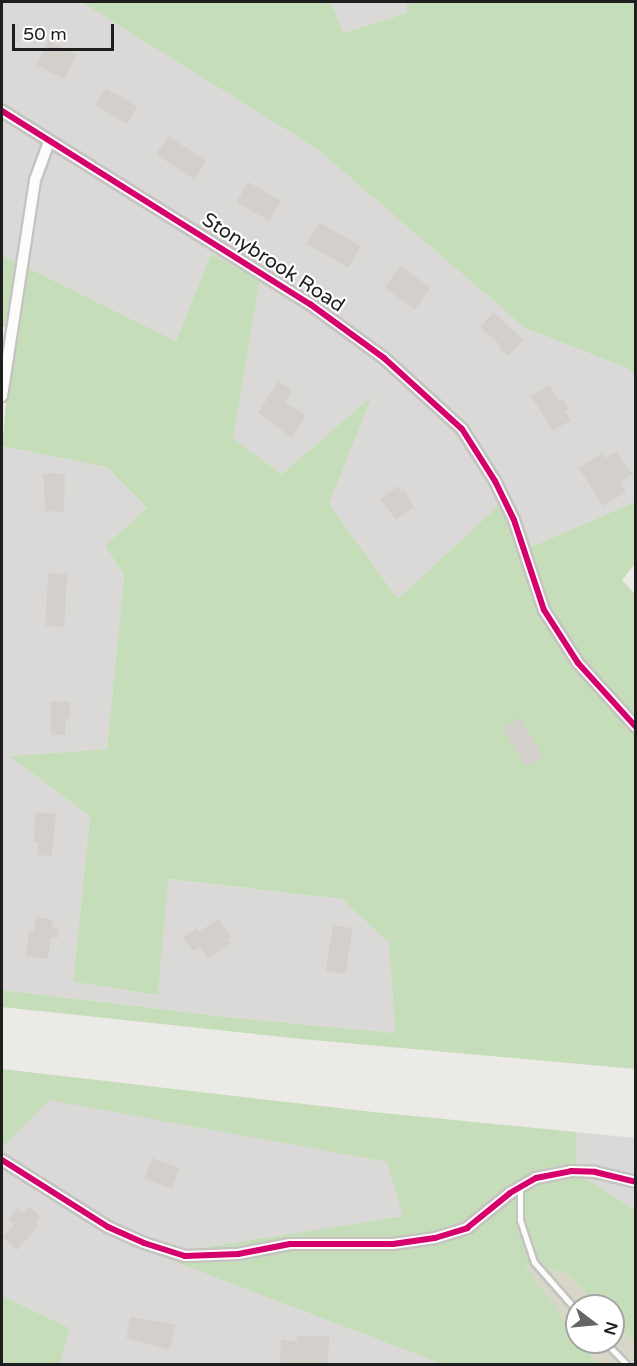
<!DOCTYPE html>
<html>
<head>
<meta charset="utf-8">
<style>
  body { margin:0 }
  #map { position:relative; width:637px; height:1366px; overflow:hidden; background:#eceae6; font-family:"Varela Round",sans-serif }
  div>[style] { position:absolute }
  .residential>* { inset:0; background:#dbd9d7 }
  .construction>* { inset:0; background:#d7d6c7 }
  .forest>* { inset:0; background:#c6ddb9 }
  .building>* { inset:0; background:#d3d0cc; transform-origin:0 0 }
  .roads { filter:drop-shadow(2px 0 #c5c4c2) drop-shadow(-2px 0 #c5c4c2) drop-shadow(0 2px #c5c4c2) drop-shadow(0 -2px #c5c4c2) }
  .service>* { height:5px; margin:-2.5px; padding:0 2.5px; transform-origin:2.5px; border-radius:2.5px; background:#fcfcfb }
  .minor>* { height:10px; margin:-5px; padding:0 5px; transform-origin:5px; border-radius:5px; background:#fcfcfb }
  .cycleway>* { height:6px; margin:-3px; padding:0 3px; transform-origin:3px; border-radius:3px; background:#d6006c }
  span { translate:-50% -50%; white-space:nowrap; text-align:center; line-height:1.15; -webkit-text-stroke:4.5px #fff; paint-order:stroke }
  .street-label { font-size:20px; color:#1e1e1e }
  .frame { position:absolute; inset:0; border:3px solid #1e1e1e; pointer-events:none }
  .north { position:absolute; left:565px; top:1294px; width:60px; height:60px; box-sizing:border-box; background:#fff; border:2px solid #a5a5a5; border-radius:50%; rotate:106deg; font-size:16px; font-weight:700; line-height:24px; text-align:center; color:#1e1e1e }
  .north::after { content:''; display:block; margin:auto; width:21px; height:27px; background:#666564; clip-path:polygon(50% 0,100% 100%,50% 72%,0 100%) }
  .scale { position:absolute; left:12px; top:24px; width:102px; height:27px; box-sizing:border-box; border:3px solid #1e1e1e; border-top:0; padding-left:8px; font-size:18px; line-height:21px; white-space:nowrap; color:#1e1e1e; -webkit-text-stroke:4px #fff; paint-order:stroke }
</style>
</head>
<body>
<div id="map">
  <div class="residential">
    <i style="clip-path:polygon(2px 2px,81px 2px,317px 149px,525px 328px,629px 369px,636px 376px,635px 502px,524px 550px,503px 501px,398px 599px,329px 504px,371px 397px,282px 474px,233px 439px,260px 280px,211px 254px,176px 341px,2px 255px)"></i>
    <i style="clip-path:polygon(331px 2px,406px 2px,407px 13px,342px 33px)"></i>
    <i style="clip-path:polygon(2px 446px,107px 467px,147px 508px,105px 546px,124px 575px,107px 749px,11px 756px,90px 816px,73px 982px,158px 995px,167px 879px,342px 899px,389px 943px,395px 1033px,226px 1017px,2px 990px)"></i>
    <i style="clip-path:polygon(49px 1099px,388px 1162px,404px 1216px,158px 1255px,442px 1364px,60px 1364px,70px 1328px,2px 1296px,2px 1148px)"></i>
    <i style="clip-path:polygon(576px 1132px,635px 1138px,635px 1210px,577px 1173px)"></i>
  </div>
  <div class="construction">
    <i style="clip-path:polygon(523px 1265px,565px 1272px,599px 1306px,577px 1306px,577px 1337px)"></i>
    <i style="clip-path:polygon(613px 1320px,635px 1343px,635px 1364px,598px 1364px,581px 1342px,613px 1342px)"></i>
  </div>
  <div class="forest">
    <i style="clip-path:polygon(81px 2px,331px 2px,343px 33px,407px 13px,406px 2px,635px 2px,635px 376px,629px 369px,525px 328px,317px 149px)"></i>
    <i style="clip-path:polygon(211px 254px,260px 280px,233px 439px,282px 474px,372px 396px,329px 504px,398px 599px,503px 501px,524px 550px,635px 502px,635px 564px,622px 580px,636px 595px,635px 1069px,302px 1039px,2px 1007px,2px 990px,226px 1017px,395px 1033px,389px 943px,342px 899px,168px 879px,158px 995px,73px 982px,90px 816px,10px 756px,107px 749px,124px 575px,105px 546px,147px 508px,107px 467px,2px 446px,13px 330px,2px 326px,2px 255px,176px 341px)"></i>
    <i style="clip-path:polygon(2px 1069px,373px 1112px,576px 1132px,577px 1173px,635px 1210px,635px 1343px,613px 1320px,613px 1306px,599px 1306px,565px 1272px,524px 1265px,577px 1337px,577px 1342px,581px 1342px,598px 1364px,442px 1364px,157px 1255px,403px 1216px,387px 1162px,49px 1100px,2px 1148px)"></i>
    <i style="clip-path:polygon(2px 1296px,70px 1328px,60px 1364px,2px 1364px)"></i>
  </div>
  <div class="building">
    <i style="left:48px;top:41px;width:32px;height:27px;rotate:26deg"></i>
    <i style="left:106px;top:88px;width:37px;height:20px;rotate:31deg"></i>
    <i style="left:168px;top:136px;width:46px;height:22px;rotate:33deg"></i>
    <i style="left:248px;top:182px;width:38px;height:23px;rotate:30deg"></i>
    <i style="left:319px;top:222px;width:48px;height:25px;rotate:30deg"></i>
    <i style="left:400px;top:266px;width:37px;height:27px;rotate:35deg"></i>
    <i style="clip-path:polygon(494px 312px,523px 340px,508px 356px,499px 348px,501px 346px,480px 327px)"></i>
    <i style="clip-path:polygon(278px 381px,292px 390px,285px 402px,306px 415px,292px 438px,258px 413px)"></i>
    <i style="clip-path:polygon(549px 385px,559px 401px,562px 399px,569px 408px,565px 411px,571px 420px,553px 431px,531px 396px)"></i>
    <i style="clip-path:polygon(616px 452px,633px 474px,620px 482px,626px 492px,603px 506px,579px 468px,602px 453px,605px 458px)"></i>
    <i style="clip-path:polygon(43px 473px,65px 474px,64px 512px,45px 511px)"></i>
    <i style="clip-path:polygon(398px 486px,402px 492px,405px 490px,414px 507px,396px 520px,380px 499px)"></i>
    <i style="left:48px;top:573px;width:19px;height:53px;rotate:3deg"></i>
    <i style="clip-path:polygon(51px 701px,70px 702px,70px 719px,66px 719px,65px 735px,51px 735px)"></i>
    <i style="left:519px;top:717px;width:46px;height:20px;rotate:58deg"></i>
    <i style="clip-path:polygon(35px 813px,56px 813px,52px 856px,38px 855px,38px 842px,34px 842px)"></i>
    <i style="clip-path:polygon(36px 917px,53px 920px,52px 927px,59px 927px,58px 938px,51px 937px,48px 959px,26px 956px,29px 930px,34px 931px)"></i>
    <i style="clip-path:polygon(218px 919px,231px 937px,227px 940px,230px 943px,208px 959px,200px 947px,193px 951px,183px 937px,196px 928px,199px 932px)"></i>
    <i style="left:333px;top:925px;width:20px;height:46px;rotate:9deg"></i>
    <i style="left:152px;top:1158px;width:29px;height:22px;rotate:20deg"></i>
    <i style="clip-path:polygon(29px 1206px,40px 1217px,35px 1223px,38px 1226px,17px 1250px,3px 1237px,14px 1225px,8px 1219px,18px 1208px,23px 1213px)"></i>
    <i style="clip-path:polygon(131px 1317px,176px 1325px,169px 1350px,126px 1338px)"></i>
    <i style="clip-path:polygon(297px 1336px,329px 1336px,328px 1365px,280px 1365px,281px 1340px,297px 1341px)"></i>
  </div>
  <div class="roads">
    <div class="service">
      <i style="left:520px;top:1188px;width:32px;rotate:90deg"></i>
      <i style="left:520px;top:1220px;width:44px;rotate:71.6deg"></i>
      <i style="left:534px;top:1262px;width:65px;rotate:48.7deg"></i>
      <i style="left:605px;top:1342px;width:30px;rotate:46deg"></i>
    </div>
    <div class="minor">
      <i style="left:2px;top:111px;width:363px;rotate:32.1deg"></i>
      <i style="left:310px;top:304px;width:92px;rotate:36.1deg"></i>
      <i style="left:384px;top:358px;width:105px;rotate:42.3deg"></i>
      <i style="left:462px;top:429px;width:62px;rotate:57.6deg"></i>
      <i style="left:495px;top:481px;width:43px;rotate:64deg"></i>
      <i style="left:514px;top:520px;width:95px;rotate:71.6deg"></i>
      <i style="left:544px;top:610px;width:63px;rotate:57.3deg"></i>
      <i style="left:578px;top:663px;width:86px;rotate:47.8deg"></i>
      <i style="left:2px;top:396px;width:219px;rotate:-81.3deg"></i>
      <i style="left:35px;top:180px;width:40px;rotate:-69.8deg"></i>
      <i style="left:2px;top:1160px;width:125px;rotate:32.3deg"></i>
      <i style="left:108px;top:1227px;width:39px;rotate:24deg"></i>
      <i style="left:144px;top:1243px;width:43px;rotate:17.6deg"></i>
      <i style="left:185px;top:1256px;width:53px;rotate:-2.2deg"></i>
      <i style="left:238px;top:1254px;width:53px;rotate:-10.9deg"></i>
      <i style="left:290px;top:1244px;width:103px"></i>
      <i style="left:393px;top:1244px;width:42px;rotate:-8.1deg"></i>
      <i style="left:435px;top:1238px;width:34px;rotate:-17deg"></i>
      <i style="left:467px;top:1228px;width:55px;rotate:-39.1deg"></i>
      <i style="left:510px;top:1193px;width:30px;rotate:-30deg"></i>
      <i style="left:536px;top:1178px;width:36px;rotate:-11deg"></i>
      <i style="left:571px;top:1171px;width:24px;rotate:2deg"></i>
      <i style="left:595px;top:1172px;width:42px;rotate:13.7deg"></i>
    </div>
  </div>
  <div class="cycleway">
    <i style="left:2px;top:111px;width:363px;rotate:32.1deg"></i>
    <i style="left:310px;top:304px;width:92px;rotate:36.1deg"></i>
    <i style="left:384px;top:358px;width:105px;rotate:42.3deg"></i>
    <i style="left:462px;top:429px;width:62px;rotate:57.6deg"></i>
    <i style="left:495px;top:481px;width:43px;rotate:64deg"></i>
    <i style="left:514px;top:520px;width:95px;rotate:71.6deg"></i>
    <i style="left:544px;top:610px;width:63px;rotate:57.3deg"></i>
    <i style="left:578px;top:663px;width:86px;rotate:47.8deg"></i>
    <i style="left:2px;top:1160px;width:125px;rotate:32.3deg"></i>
    <i style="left:108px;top:1227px;width:39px;rotate:24deg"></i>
    <i style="left:144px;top:1243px;width:43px;rotate:17.6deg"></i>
    <i style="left:185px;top:1256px;width:53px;rotate:-2.2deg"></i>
    <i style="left:238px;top:1254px;width:53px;rotate:-10.9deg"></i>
    <i style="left:290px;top:1244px;width:103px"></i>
    <i style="left:393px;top:1244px;width:42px;rotate:-8.1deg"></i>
    <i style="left:435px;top:1238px;width:34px;rotate:-17deg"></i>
    <i style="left:467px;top:1228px;width:55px;rotate:-39.1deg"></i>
    <i style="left:510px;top:1193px;width:30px;rotate:-30deg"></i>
    <i style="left:536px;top:1178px;width:36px;rotate:-11deg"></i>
    <i style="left:571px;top:1171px;width:24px;rotate:2deg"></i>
    <i style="left:595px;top:1172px;width:42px;rotate:13.7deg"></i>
  </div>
  <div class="street-label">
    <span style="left:273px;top:263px;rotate:33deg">Stonybrook Road</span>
  </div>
  <div class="frame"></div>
  <div class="north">N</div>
  <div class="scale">50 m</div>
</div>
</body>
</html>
